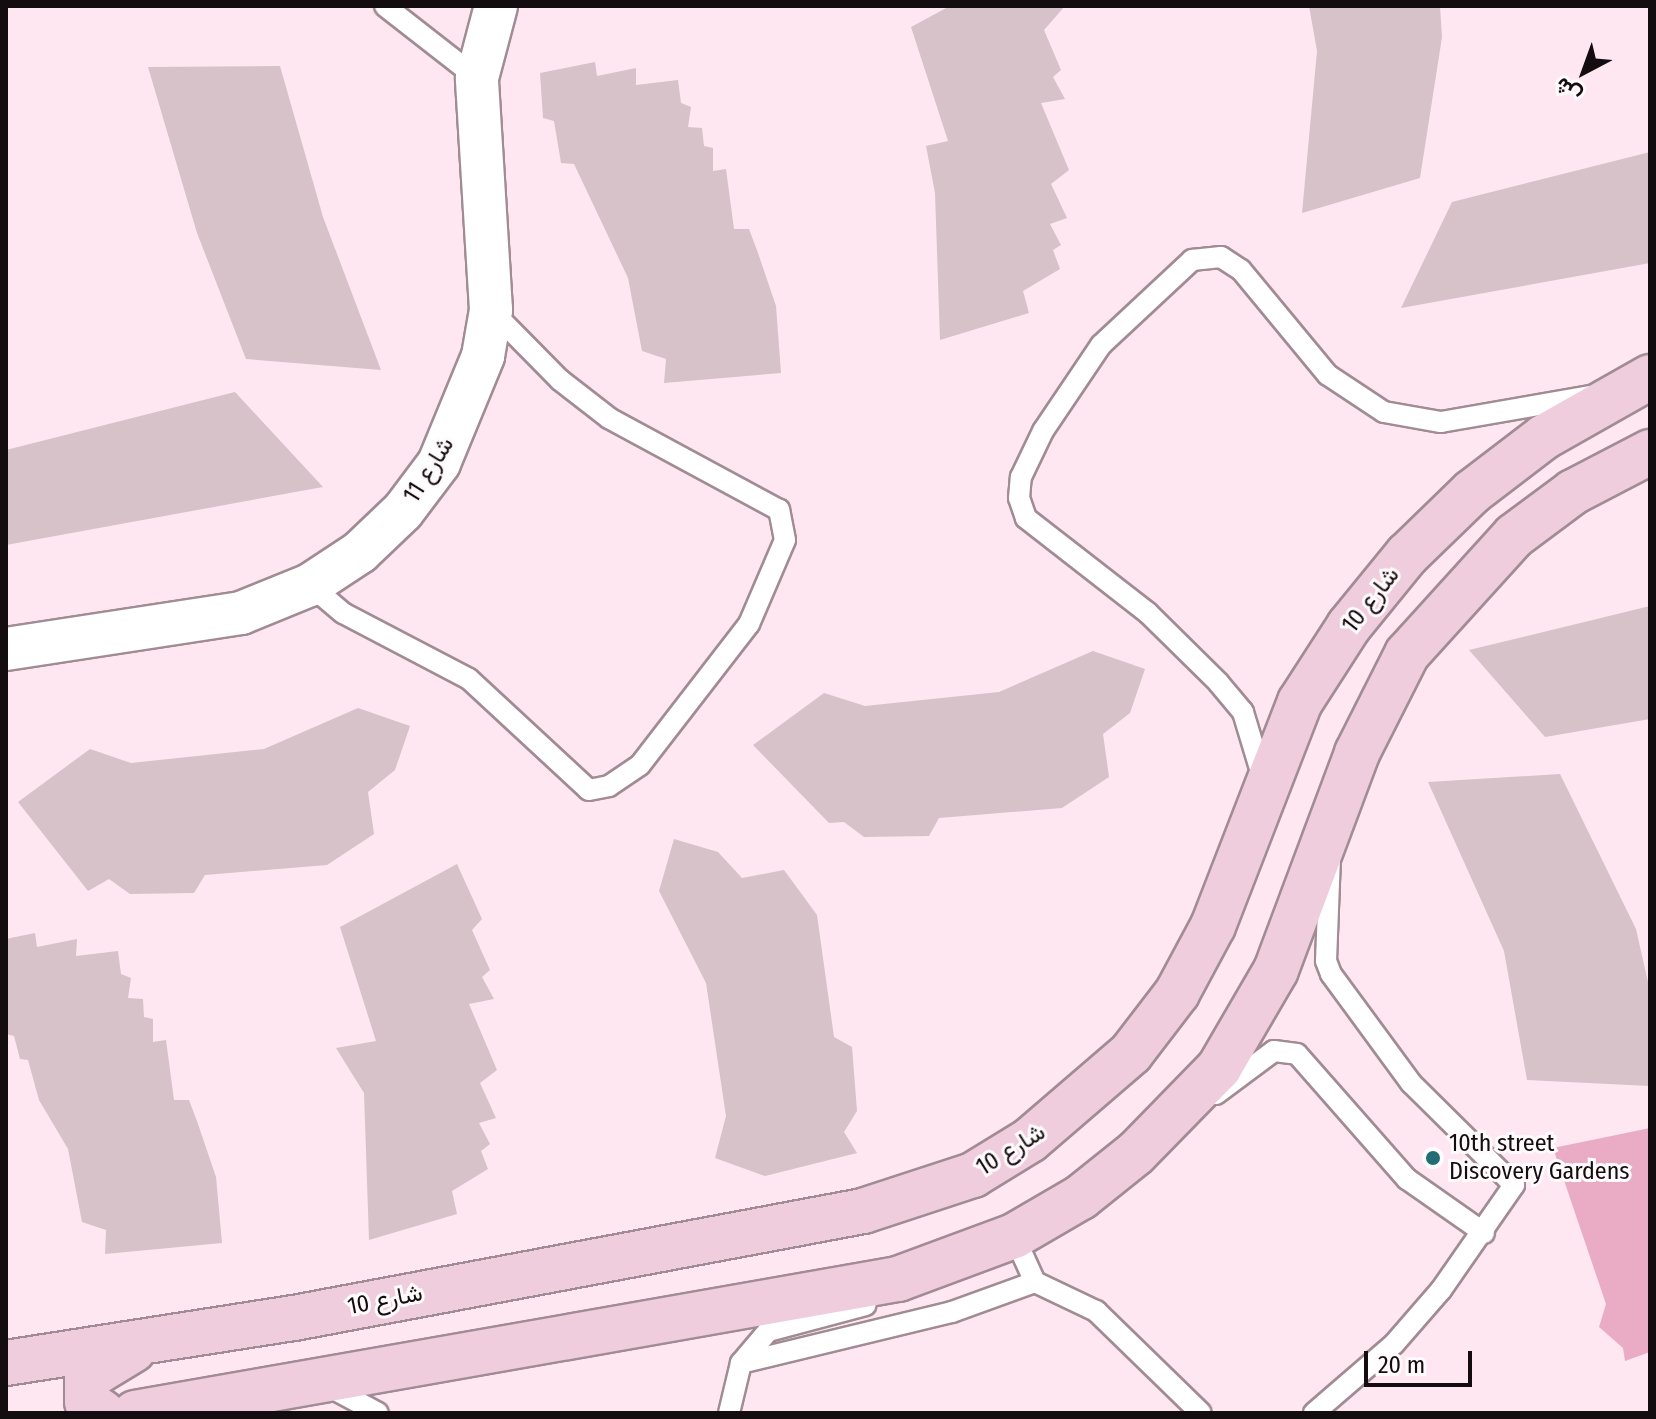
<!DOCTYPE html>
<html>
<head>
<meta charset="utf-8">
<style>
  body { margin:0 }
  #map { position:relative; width:1656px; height:1419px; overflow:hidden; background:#fee7f0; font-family:"Fira Sans Condensed",Vazirmatn,sans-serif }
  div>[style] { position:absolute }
  .green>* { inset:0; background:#eaacc4 }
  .building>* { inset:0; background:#d7c2c9 }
  .roads { filter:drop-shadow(2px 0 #a18c94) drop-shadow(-2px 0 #a18c94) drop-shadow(0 2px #a18c94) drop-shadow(0 -2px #a18c94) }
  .lane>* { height:20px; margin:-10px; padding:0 10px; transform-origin:10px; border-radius:10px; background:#fff }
  .street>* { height:42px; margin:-21px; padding:0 21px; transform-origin:21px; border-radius:21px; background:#fff }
  .secondary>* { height:44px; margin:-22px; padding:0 22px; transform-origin:22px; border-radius:22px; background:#f0cddd }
  .dots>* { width:22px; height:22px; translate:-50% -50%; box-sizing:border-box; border:4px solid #fffafc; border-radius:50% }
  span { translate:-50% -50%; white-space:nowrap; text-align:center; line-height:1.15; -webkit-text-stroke:6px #fffafc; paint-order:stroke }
  .street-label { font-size:24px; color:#140d10 }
  .poi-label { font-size:24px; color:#140d10 }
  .left { translate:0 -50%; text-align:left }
  .frame { position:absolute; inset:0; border:8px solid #140d10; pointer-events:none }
  .north { position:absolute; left:1544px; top:32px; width:80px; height:80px; -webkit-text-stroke:6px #fffafc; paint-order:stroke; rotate:221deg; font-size:22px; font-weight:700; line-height:32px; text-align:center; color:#140d10 }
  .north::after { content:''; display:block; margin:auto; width:28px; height:36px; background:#140d10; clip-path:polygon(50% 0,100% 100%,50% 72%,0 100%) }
  .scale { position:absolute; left:1364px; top:1351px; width:108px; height:36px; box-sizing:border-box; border:4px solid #140d10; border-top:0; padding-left:10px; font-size:24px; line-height:28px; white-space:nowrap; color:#140d10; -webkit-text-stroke:6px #fffafc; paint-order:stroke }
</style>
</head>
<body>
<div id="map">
  <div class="green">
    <i style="clip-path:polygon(1650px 1128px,1650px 1352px,1625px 1361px,1623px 1348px,1599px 1327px,1606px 1304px,1553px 1148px)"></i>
  </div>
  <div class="building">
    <i style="clip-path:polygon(950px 6px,1065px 6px,1044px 30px,1061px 70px,1053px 77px,1065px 99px,1041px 103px,1069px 170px,1051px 184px,1067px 218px,1050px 224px,1061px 245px,1053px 250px,1060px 269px,1023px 291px,1029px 313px,940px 340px,935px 193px,926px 146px,948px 141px,911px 27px)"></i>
    <i style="clip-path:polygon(1309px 6px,1440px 6px,1442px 37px,1420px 178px,1302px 213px,1317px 51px)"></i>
    <i style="clip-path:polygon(595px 62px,597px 76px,636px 68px,636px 85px,678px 80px,681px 103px,691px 107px,688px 127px,702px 128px,704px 146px,713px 148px,713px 171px,726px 169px,734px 229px,749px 229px,758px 253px,776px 306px,781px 373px,664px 383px,666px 359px,642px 351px,628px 278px,574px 164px,561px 163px,554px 121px,543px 118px,540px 73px)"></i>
    <i style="clip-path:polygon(280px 66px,323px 217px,381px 370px,246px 359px,197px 233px,148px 67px)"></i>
    <i style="clip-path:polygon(1650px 152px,1650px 263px,1401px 308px,1452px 202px)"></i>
    <i style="clip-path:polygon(235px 392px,323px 487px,6px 545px,6px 450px)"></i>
    <i style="clip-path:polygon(1650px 606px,1650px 719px,1545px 737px,1469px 650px)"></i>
    <i style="clip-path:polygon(1093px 651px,1145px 669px,1130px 713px,1103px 734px,1109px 777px,1062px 808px,939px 818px,929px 836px,864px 837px,844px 822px,829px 823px,753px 745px,824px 693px,865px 706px,999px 692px)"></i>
    <i style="clip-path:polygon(358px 708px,410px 726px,395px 770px,368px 792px,374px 834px,327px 865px,205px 875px,194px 893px,130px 894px,109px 879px,88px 891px,18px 802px,90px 749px,131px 763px,264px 749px)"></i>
    <i style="clip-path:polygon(1560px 774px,1636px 929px,1650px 991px,1650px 1086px,1527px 1080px,1504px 951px,1428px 782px)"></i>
    <i style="clip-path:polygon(674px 839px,718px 852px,742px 878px,784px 870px,817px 915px,834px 1037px,852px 1047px,857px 1111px,844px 1132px,857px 1153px,765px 1176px,715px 1158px,726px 1116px,706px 983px,659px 891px)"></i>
    <i style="clip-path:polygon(457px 864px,482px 919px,472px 930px,490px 970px,482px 977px,494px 999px,469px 1004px,497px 1070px,480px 1083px,496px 1118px,479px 1123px,490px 1144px,481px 1151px,488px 1169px,452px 1191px,457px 1214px,369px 1240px,364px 1093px,336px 1048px,376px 1041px,340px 927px)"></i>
    <i style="clip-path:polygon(35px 933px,37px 947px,77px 939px,76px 956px,118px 951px,121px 974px,131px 978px,128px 998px,143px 999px,144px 1017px,153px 1019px,153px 1042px,166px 1040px,174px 1100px,189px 1100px,198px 1124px,216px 1177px,222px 1243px,105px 1254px,106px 1230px,82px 1222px,68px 1149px,39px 1100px,28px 1060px,20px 1059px,14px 1036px,6px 1034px,6px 939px)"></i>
  </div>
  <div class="roads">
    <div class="lane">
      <i style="left:385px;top:6px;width:117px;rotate:38deg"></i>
      <i style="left:310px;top:585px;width:43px;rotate:40.3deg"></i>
      <i style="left:343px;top:613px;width:142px;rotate:27.6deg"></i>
      <i style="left:469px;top:679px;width:163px;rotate:42.8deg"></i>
      <i style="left:589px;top:790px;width:20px;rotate:-11deg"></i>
      <i style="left:609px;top:786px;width:37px;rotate:-34deg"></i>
      <i style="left:640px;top:765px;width:178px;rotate:-52.3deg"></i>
      <i style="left:749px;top:624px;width:91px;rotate:-66.8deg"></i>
      <i style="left:785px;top:540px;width:31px;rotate:-101deg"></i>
      <i style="left:779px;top:510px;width:193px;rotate:-151.6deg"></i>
      <i style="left:609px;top:418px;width:62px;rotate:-142.2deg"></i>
      <i style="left:560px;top:380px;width:98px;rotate:-134.6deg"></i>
      <i style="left:1262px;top:775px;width:66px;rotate:-106.8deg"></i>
      <i style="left:1243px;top:712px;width:38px;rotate:-130deg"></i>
      <i style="left:1219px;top:683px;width:100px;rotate:-135.4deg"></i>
      <i style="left:1148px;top:613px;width:155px;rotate:-142.1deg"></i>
      <i style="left:1026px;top:518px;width:21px;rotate:-109deg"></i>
      <i style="left:1019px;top:498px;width:21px;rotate:-85deg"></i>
      <i style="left:1021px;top:477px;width:51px;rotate:-64.4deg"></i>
      <i style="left:1043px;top:431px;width:104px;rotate:-56deg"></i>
      <i style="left:1101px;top:345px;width:125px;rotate:-43deg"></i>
      <i style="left:1192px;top:260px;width:29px;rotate:-6deg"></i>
      <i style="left:1221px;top:257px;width:24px;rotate:33deg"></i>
      <i style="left:1241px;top:270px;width:136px;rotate:50.4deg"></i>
      <i style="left:1328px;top:375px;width:67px;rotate:33.5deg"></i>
      <i style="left:1384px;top:412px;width:58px;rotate:10deg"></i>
      <i style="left:1441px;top:422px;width:151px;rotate:-9.9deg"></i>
      <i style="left:1216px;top:1094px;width:72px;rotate:-36.6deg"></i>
      <i style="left:1274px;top:1051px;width:23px;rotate:7deg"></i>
      <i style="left:1297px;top:1054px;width:167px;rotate:48.7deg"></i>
      <i style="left:1407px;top:1179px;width:94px;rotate:35deg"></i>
      <i style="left:1014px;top:1236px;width:51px;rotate:65.5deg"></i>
      <i style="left:1035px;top:1282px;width:68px;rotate:25.4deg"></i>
      <i style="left:1096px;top:1311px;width:146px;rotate:44.2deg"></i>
      <i style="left:741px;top:1363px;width:217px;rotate:-13.6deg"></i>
      <i style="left:952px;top:1312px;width:88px;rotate:-19.9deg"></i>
      <i style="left:324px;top:1384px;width:61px;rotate:28.2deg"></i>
      <i style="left:729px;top:1413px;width:51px;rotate:-76.5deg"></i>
      <i style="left:741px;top:1363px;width:42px;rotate:-49.8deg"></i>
      <i style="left:768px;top:1331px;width:101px;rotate:-14.9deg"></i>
      <i style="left:1314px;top:1413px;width:106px;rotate:-40.8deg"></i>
      <i style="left:1394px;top:1344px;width:72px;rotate:-49deg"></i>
      <i style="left:1441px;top:1290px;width:128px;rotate:-55.2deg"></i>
      <i style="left:1514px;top:1185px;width:145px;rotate:-135.3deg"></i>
      <i style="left:1411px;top:1083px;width:135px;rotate:-126.3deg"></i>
      <i style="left:1331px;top:974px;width:14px;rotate:-111deg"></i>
      <i style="left:1326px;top:961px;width:104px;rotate:-87.8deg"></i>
    </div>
    <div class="street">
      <i style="left:6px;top:649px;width:238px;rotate:-8.7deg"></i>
      <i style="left:241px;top:613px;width:74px;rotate:-22.1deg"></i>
      <i style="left:310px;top:585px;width:60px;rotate:-33.4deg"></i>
      <i style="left:360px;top:552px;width:59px;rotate:-43.6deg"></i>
      <i style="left:403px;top:511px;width:60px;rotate:-53.1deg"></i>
      <i style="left:439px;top:463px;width:116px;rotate:-67.6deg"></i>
      <i style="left:483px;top:356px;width:47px;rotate:-80.1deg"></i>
      <i style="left:491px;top:310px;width:232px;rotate:-93.5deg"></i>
      <i style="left:477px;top:78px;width:74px;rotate:-75.2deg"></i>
    </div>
    <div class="secondary">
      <i style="left:6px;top:1363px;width:291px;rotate:-8.9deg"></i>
      <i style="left:294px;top:1318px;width:579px;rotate:-10.65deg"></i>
      <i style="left:863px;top:1211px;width:116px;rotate:-18.1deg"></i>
      <i style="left:973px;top:1175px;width:67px;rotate:-31.6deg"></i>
      <i style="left:1030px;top:1140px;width:133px;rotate:-40.7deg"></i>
      <i style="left:1131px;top:1053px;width:76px;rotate:-52.5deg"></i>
      <i style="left:1177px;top:993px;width:76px;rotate:-61.8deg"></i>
      <i style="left:1213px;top:926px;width:240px;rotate:-68.8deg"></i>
      <i style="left:1300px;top:702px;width:90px;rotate:-57.2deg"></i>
      <i style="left:1349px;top:626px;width:92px;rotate:-50.8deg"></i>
      <i style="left:1407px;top:555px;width:91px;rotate:-44.1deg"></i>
      <i style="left:1472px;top:492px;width:91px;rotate:-37.4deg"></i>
      <i style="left:1544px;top:437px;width:122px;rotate:-29.5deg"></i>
      <i style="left:103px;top:1413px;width:19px;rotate:-145deg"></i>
      <i style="left:87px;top:1402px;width:24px;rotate:-90deg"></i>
      <i style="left:87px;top:1378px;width:54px;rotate:-31.3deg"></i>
      <i style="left:135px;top:1413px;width:775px;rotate:-9.96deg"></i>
      <i style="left:898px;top:1279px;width:124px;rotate:-20.3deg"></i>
      <i style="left:1014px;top:1236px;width:78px;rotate:-30.2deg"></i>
      <i style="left:1081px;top:1197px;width:70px;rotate:-38.7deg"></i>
      <i style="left:1136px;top:1153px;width:119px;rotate:-45.7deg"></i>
      <i style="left:1219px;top:1068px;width:113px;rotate:-59.8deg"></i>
      <i style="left:1276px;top:970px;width:232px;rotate:-69.5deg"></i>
      <i style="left:1357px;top:753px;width:111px;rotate:-63.2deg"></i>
      <i style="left:1407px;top:654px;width:159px;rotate:-47.8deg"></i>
      <i style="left:1514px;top:536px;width:74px;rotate:-36.7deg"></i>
      <i style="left:1573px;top:492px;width:87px;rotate:-27.5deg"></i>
    </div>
  </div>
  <div class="dots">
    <i style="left:1433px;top:1158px;background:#226d73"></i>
  </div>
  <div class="street-label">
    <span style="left:429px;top:470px;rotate:-58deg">شارع 11</span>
    <span style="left:1371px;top:600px;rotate:-52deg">شارع 10</span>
    <span style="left:1011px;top:1150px;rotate:-32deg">شارع 10</span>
    <span style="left:385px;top:1300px;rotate:-11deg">شارع 10</span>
  </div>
  <div class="poi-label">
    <span class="left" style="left:1449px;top:1158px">10th street<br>Discovery Gardens</span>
  </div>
  <div class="frame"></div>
  <div class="north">ش</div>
  <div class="scale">20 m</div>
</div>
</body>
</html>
